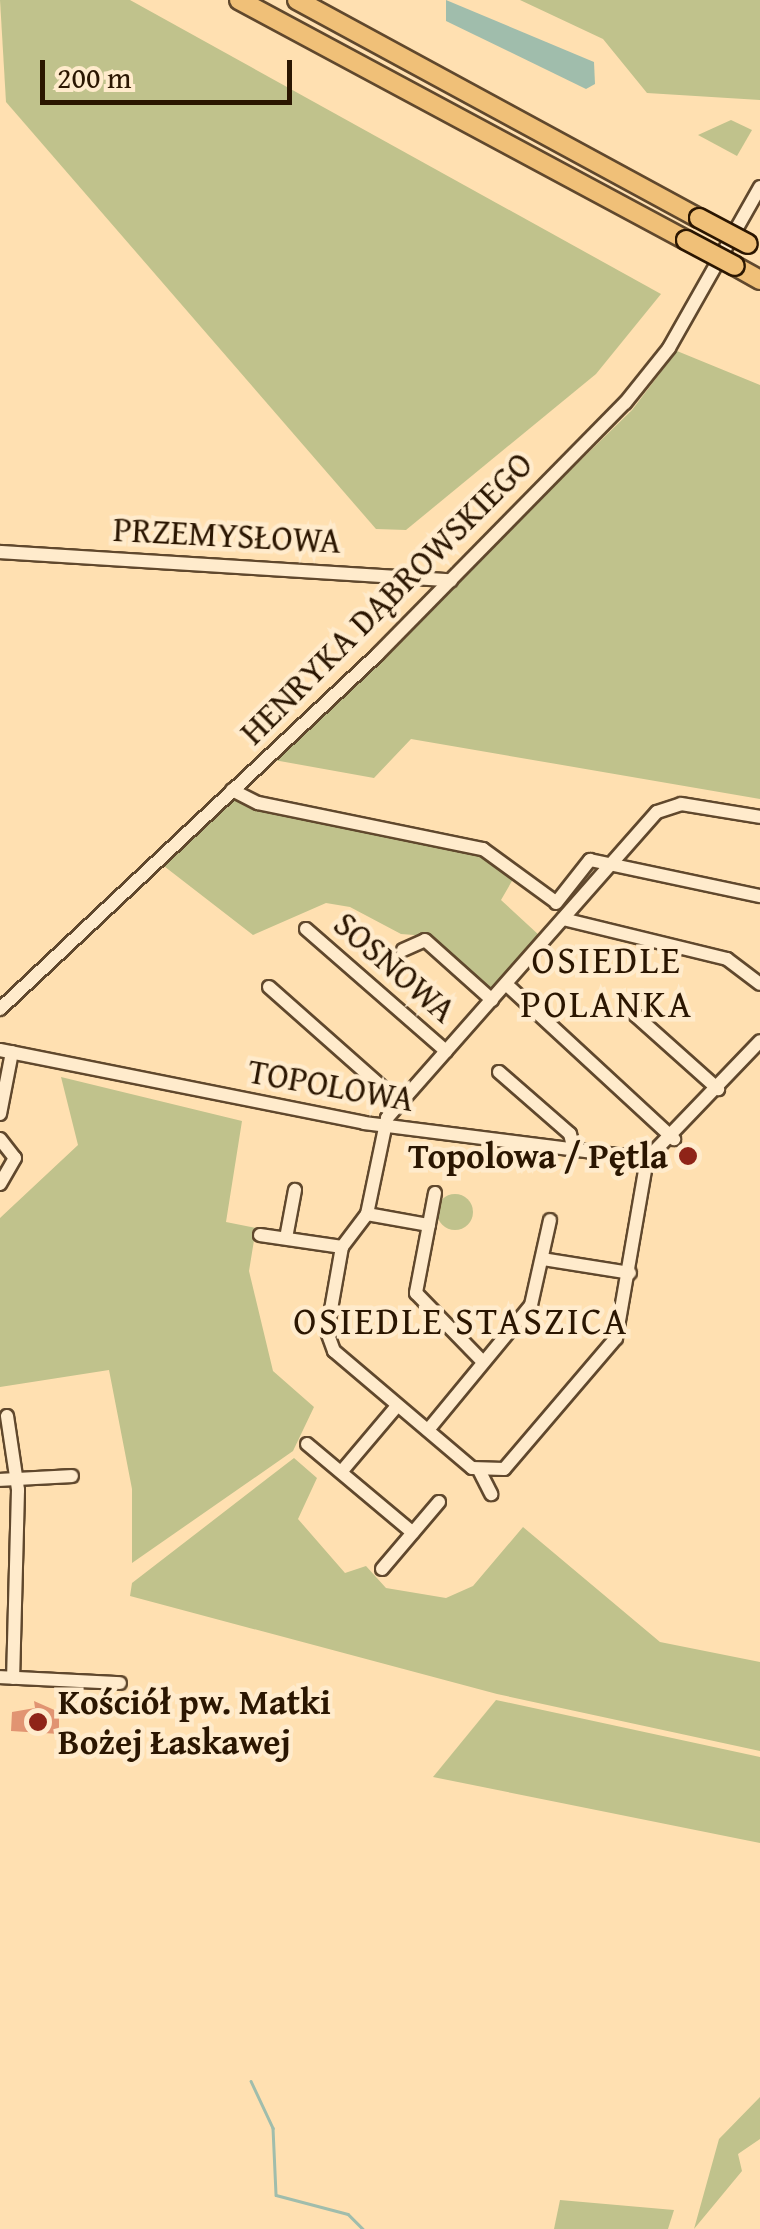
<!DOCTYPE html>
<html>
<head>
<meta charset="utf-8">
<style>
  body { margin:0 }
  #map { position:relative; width:760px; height:2229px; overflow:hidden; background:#ffe0b1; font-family:"Gentium Book Plus",serif }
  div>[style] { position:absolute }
  .green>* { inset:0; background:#c0c28c }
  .round { border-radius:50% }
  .water>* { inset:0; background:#a0bdac }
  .stream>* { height:2.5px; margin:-1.25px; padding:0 1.25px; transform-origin:1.25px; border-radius:1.25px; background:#a0bdac }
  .building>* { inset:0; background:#e19472 }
  .roads { filter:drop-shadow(2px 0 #60482d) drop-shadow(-2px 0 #60482d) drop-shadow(0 2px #60482d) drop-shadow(0 -2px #60482d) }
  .minor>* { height:12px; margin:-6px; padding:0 6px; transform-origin:6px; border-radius:6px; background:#ffebcc }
  .highway>* { height:18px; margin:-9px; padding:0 9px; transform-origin:9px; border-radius:9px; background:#f0c078 }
  .bridges { filter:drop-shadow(2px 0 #2b1601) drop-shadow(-2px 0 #2b1601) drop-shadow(0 2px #2b1601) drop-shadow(0 -2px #2b1601) }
  .highway-bridge>* { height:18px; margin:-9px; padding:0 9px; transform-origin:9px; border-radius:9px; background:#f0c078 }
  .dots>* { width:28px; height:28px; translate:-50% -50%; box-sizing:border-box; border:5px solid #ffebcc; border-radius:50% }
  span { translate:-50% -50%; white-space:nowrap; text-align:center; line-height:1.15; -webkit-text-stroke:9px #ffebcc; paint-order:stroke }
  .street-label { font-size:35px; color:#2b1601 }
  .poi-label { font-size:35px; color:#2b1601; font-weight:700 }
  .right { translate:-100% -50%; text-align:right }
  .left { translate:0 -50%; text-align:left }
  .neighbourhood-label { font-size:38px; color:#2b1601; letter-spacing:2.5px }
  .scale { position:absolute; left:40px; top:60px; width:252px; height:45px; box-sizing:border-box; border:5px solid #2b1601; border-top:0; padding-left:12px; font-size:30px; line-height:35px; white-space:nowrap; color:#2b1601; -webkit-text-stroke:8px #ffebcc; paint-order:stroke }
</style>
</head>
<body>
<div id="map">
  <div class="green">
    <i style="clip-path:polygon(0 0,130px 0,661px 294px,596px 374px,406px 530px,376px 529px,6px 102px)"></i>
    <i style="clip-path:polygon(520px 0,760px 0,760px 100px,647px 93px,603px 39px)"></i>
    <i style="clip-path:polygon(731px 120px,752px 130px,737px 156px,698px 135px)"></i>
    <i style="clip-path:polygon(677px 351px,760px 385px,760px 799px,411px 739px,374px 778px,274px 760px,632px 410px)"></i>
    <i style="clip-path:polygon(231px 800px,478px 852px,516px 874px,501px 900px,540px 936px,490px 993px,427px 936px,401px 934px,350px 907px,326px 903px,253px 935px,160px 863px)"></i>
    <i style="clip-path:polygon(61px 1077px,242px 1121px,226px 1222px,256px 1228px,249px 1271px,273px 1371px,314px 1407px,293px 1451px,132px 1563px,132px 1489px,109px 1370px,0 1387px,0 1218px,78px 1145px)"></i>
    <i class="round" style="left:437px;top:1194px;width:36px;height:36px"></i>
    <i style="clip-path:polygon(294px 1458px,317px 1478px,298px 1519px,345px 1573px,366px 1566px,386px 1588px,446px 1598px,473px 1586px,523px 1527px,660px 1642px,760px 1662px,760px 1751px,497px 1694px,130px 1596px,132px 1583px)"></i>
    <i style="clip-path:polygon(496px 1700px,760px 1757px,760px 1843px,433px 1777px)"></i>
    <i style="clip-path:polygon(760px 2097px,760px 2139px,738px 2154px,742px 2171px,694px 2229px,719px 2139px)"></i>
    <i style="clip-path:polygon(560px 2200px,674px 2210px,668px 2229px,554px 2229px)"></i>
  </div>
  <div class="water">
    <i style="clip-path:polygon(446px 0,594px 62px,595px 84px,586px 89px,446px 21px)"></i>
  </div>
  <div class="stream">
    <i style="left:251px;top:2081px;width:52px;rotate:64.9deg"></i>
    <i style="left:273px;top:2128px;width:67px;rotate:87.4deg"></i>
    <i style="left:276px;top:2195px;width:74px;rotate:14.8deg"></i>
    <i style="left:348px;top:2214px;width:21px;rotate:45deg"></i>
  </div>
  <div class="building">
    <i style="clip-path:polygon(34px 1701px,59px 1712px,59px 1734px,11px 1731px,12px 1712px,35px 1708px)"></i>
  </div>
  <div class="roads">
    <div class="minor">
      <i style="left:0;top:552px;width:452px;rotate:3.6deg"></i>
      <i style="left:232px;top:790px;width:29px;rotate:27deg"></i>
      <i style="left:258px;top:803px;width:230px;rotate:11.6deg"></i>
      <i style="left:483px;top:849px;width:87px;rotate:36.1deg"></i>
      <i style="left:556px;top:903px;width:55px;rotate:-51.7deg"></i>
      <i style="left:590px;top:860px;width:174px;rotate:12deg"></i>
      <i style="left:563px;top:919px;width:169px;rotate:13.7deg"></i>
      <i style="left:727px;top:959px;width:41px;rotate:37.1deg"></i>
      <i style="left:306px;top:929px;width:186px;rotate:41.1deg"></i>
      <i style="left:403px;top:950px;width:24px;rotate:-24deg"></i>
      <i style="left:425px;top:940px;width:90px;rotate:41.8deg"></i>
      <i style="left:506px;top:984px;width:229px;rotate:42.7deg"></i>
      <i style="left:269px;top:987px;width:175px;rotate:41.5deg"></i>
      <i style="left:0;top:1009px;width:519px;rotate:-43.2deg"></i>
      <i style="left:378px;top:654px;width:352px;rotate:-45.5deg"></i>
      <i style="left:625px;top:403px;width:70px;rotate:-51.3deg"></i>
      <i style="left:669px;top:348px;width:185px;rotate:-60.5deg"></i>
      <i style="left:634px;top:1014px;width:113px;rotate:41.8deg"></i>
      <i style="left:0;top:1050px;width:371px;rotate:11.3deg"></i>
      <i style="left:364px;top:1123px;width:285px;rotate:7.2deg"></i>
      <i style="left:647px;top:1159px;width:163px;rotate:-46.2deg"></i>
      <i style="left:499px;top:1072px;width:94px;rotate:41.1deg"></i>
      <i style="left:570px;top:1134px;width:16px;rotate:76deg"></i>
      <i style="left:0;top:1114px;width:63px;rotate:-79deg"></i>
      <i style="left:0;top:1139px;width:24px;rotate:52deg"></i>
      <i style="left:15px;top:1158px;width:30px;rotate:120deg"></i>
      <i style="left:647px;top:1159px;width:182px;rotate:99.8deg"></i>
      <i style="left:616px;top:1338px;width:172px;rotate:130.5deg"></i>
      <i style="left:504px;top:1469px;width:32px;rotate:-178deg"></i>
      <i style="left:472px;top:1468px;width:181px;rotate:-139.7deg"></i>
      <i style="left:334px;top:1351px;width:20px;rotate:-110deg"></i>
      <i style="left:327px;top:1332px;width:86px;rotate:-80deg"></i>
      <i style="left:342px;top:1247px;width:41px;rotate:-52.9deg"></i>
      <i style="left:367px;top:1214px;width:98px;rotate:-78.2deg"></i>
      <i style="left:387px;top:1118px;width:408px;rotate:-48.6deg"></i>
      <i style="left:657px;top:812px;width:25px;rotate:-18deg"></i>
      <i style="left:681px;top:804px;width:80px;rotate:9.3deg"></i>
      <i style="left:435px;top:1193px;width:102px;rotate:100.8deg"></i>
      <i style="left:416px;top:1293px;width:96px;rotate:45.8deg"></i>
      <i style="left:367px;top:1214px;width:63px;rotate:10.1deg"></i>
      <i style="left:260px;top:1235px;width:83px;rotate:8.3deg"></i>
      <i style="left:286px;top:1238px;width:49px;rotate:-79.4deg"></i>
      <i style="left:543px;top:1259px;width:88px;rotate:9.1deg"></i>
      <i style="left:7px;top:1416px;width:75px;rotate:81.5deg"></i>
      <i style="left:18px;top:1490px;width:188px;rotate:91.5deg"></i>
      <i style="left:428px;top:1430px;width:162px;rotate:-50.5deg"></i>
      <i style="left:531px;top:1305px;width:87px;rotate:-77.4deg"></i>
      <i style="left:307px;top:1444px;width:138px;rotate:40deg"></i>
      <i style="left:342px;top:1471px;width:85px;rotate:-49.8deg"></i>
      <i style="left:480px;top:1472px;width:25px;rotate:63deg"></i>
      <i style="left:0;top:1480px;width:72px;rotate:-3.2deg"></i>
      <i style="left:382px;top:1569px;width:88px;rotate:-49.6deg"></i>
      <i style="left:0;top:1677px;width:120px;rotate:2.9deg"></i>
    </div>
    <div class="highway">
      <i style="left:239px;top:0;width:507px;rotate:28.23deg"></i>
      <i style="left:297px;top:0;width:457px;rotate:28.5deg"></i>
      <i style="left:735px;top:266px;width:29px;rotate:29deg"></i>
    </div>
  </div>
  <div class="bridges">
    <div class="highway-bridge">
      <i style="left:699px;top:218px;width:55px;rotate:28deg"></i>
      <i style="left:686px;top:240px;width:55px;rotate:28deg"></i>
    </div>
  </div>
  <div class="dots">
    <i style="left:688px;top:1156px;background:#8f2418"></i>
    <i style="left:38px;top:1722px;background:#8f2418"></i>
  </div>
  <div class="street-label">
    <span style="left:227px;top:535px;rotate:3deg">PRZEMYSŁOWA</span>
    <span style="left:386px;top:598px;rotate:-45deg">HENRYKA DĄBROWSKIEGO</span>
    <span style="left:395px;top:967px;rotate:41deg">SOSNOWA</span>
    <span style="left:331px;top:1085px;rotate:10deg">TOPOLOWA</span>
  </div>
  <div class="poi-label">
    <span class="right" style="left:668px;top:1156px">Topolowa / Pętla</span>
    <span class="left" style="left:58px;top:1722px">Kościół pw. Matki<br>Bożej Łaskawej</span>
  </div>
  <div class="neighbourhood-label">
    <span style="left:607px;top:982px">OSIEDLE<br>POLANKA</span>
    <span style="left:461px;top:1321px">OSIEDLE STASZICA</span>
  </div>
  <div class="scale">200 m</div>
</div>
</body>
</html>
